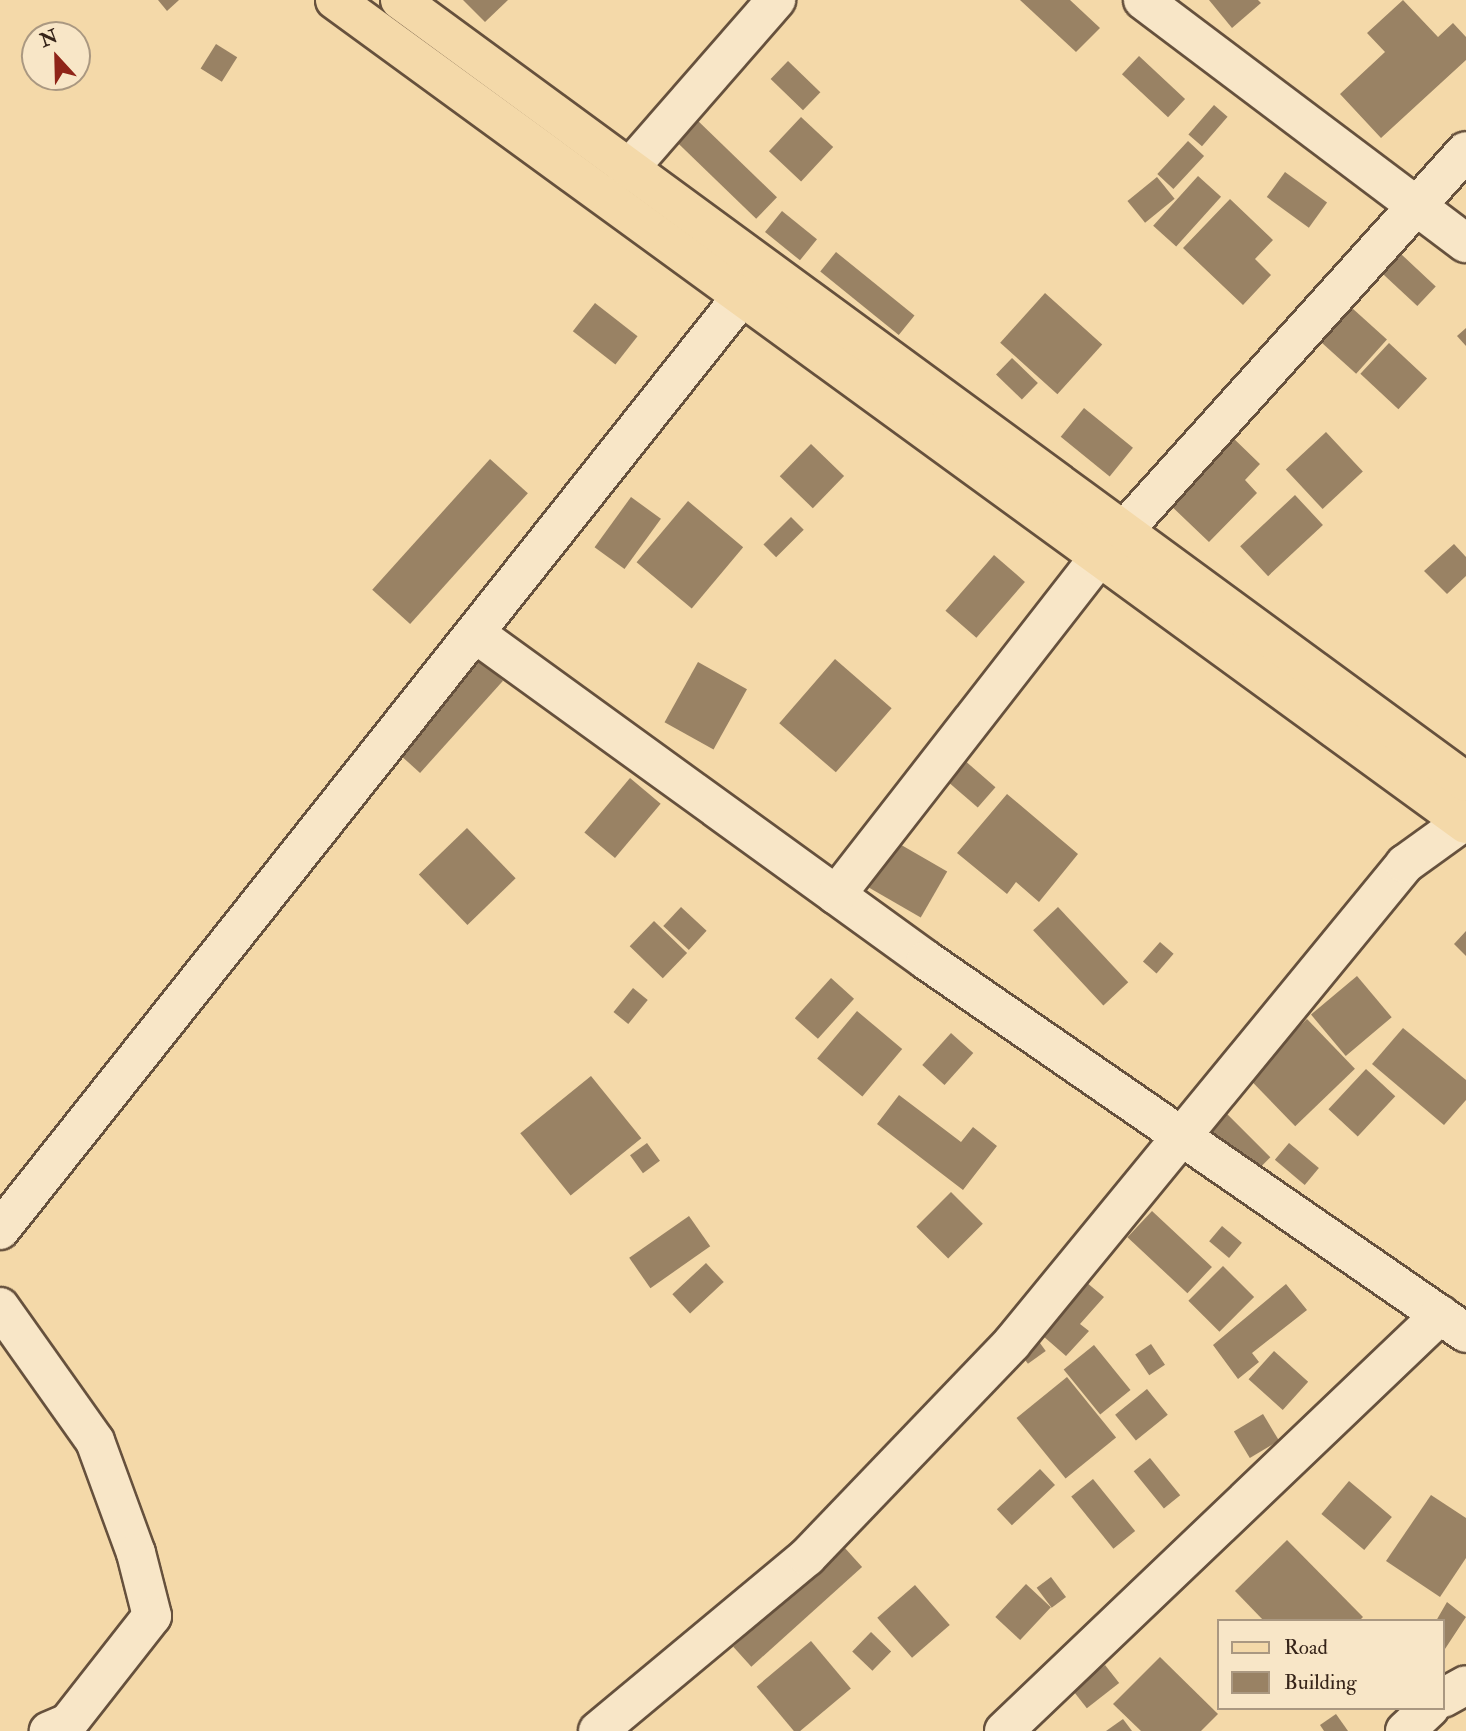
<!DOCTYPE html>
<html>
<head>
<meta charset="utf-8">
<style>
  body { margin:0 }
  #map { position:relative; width:1466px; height:1731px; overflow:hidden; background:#f4d9a9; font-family:"IM FELL Double Pica",serif }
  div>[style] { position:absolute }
  .building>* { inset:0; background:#998264; transform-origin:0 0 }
  .roads { filter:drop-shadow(2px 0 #66513d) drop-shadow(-2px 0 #66513d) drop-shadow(0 2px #66513d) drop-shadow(0 -2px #66513d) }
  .minor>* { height:38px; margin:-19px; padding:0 19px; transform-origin:19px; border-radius:19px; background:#f8e6c7 }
  .major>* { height:38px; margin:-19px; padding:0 19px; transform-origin:19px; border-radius:19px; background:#f4d9a9 }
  span { translate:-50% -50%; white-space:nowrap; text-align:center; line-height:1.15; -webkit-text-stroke:7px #f8e6c7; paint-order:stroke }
  .legend { position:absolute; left:1217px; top:1619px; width:228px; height:91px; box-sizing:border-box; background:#f8e6c7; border:2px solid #aa9881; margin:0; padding:9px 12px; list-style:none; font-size:21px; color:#362419 }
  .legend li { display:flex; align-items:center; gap:14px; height:35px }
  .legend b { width:35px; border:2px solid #aa9881 }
  .north { position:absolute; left:21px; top:21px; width:70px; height:70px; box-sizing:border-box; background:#f8e6c7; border:2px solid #aa9881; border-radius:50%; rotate:338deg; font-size:19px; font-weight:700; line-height:28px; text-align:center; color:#362419 }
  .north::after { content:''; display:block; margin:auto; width:24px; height:32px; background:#8f2418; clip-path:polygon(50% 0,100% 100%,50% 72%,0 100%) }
</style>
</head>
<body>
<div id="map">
  <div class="building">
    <i style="clip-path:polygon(158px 0,179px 0,167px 11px)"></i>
    <i style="clip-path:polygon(463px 0,508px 0,485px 22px)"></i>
    <i style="clip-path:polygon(1020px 0,1070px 0,1100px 28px,1076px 52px)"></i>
    <i style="clip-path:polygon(1209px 0,1258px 0,1261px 3px,1232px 28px)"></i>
    <i style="clip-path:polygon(1403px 0,1438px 37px,1453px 23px,1466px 37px,1466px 60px,1381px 138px,1340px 94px,1385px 52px,1367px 33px)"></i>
    <i style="left:216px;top:44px;width:25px;height:29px;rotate:32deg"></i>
    <i style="left:1139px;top:56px;width:63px;height:25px;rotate:43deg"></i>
    <i style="left:788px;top:61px;width:45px;height:25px;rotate:44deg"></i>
    <i style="left:1214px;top:105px;width:18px;height:39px;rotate:41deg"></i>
    <i style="left:801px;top:117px;width:44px;height:47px;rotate:43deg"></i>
    <i style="left:695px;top:118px;width:114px;height:30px;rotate:44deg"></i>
    <i style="left:1188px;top:141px;width:22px;height:45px;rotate:43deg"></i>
    <i style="left:1285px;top:172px;width:52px;height:31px;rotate:36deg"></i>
    <i style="left:1198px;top:176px;width:31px;height:67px;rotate:42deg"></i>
    <i style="left:1157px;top:177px;width:28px;height:38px;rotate:51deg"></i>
    <i style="clip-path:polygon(1230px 199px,1273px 240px,1255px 259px,1271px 275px,1243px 305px,1183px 248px)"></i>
    <i style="left:782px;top:211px;width:45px;height:27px;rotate:39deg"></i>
    <i style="left:1386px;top:240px;width:68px;height:27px;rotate:43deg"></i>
    <i style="left:836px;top:252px;width:101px;height:25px;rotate:39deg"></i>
    <i style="left:1045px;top:293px;width:77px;height:67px;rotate:42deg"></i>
    <i style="left:595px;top:303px;width:54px;height:36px;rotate:38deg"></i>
    <i style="left:1352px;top:308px;width:47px;height:46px;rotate:42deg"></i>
    <i style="clip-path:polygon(1466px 328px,1466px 346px,1457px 336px)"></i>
    <i style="left:1389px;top:343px;width:52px;height:42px;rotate:43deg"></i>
    <i style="left:1012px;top:358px;width:36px;height:23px;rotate:44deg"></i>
    <i style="left:1084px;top:408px;width:63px;height:37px;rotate:39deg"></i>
    <i style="left:1326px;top:432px;width:54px;height:55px;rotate:47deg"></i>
    <i style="clip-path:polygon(1229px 434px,1260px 464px,1245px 480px,1257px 493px,1209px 542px,1165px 500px)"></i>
    <i style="left:811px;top:444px;width:46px;height:45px;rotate:44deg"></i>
    <i style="left:490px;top:459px;width:51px;height:176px;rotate:42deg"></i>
    <i style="left:1295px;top:495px;width:41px;height:75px;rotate:47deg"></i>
    <i style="left:631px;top:497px;width:37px;height:62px;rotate:36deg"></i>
    <i style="left:688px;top:501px;width:72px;height:80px;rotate:40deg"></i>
    <i style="left:791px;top:517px;width:18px;height:39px;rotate:45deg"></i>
    <i style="clip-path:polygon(1454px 544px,1466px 557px,1466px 576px,1447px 594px,1424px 571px)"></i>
    <i style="left:994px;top:555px;width:41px;height:74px;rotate:41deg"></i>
    <i style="left:835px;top:659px;width:75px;height:85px;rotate:41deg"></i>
    <i style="left:480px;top:660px;width:31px;height:124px;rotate:42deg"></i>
    <i style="left:698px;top:662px;width:56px;height:69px;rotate:29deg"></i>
    <i style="left:963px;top:759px;width:43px;height:27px;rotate:41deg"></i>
    <i style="left:630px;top:778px;width:40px;height:71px;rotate:40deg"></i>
    <i style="clip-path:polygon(1007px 794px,1078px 854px,1039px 902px,1016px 882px,1007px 894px,957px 853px)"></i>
    <i style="left:467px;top:828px;width:70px;height:67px;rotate:46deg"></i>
    <i style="left:884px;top:835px;width:73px;height:53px;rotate:30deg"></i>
    <i style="left:681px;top:907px;width:35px;height:26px;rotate:43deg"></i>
    <i style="left:1058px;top:907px;width:103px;height:34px;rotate:47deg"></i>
    <i style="left:654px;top:921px;width:46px;height:35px;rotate:44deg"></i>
    <i style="clip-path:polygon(1466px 931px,1466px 956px,1454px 944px)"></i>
    <i style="left:1160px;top:942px;width:18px;height:26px;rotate:41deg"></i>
    <i style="left:1357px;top:976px;width:54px;height:60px;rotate:50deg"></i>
    <i style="left:831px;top:978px;width:31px;height:54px;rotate:42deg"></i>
    <i style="left:633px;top:988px;width:19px;height:31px;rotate:39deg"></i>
    <i style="left:857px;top:1011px;width:59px;height:62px;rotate:40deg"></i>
    <i style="left:1307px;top:1019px;width:69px;height:83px;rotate:46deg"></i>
    <i style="clip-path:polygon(1403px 1028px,1466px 1080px,1466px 1100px,1444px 1125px,1372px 1064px)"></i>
    <i style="left:951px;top:1033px;width:30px;height:43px;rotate:42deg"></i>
    <i style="left:1366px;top:1069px;width:40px;height:55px;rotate:43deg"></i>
    <i style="left:591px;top:1076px;width:80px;height:91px;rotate:51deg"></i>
    <i style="left:1206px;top:1093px;width:91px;height:27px;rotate:45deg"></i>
    <i style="clip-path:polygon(899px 1095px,961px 1142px,973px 1127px,997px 1146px,963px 1190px,877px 1124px)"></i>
    <i style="left:647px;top:1143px;width:22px;height:21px;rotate:54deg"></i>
    <i style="left:1289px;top:1143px;width:39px;height:22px;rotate:40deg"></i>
    <i style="left:951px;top:1192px;width:45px;height:49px;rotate:45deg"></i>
    <i style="left:1152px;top:1211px;width:82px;height:36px;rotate:43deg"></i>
    <i style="left:689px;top:1216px;width:37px;height:73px;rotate:55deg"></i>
    <i style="left:1222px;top:1226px;width:26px;height:20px;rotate:40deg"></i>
    <i style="left:706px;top:1263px;width:26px;height:46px;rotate:47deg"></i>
    <i style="left:1223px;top:1266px;width:44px;height:49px;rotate:45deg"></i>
    <i style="clip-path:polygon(1080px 1277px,1104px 1297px,1080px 1324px,1089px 1331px,1066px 1356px,1035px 1329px)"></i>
    <i style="clip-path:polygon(1286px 1284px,1307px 1310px,1252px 1353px,1259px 1362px,1238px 1379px,1213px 1345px)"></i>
    <i style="left:1024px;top:1321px;width:37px;height:22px;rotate:54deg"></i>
    <i style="left:1151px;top:1344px;width:25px;height:19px;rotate:56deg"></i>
    <i style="left:1094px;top:1345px;width:58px;height:39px;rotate:51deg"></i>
    <i style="left:1274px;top:1351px;width:46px;height:38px;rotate:42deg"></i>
    <i style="left:1067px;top:1377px;width:78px;height:65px;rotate:51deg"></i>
    <i style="left:1147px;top:1389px;width:33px;height:41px;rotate:51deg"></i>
    <i style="left:1263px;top:1414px;width:31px;height:34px;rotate:59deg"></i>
    <i style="left:1150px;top:1458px;width:48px;height:21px;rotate:51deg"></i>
    <i style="left:1040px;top:1469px;width:22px;height:59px;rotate:47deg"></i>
    <i style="left:1093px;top:1479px;width:67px;height:28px;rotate:51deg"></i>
    <i style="left:1349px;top:1481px;width:56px;height:43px;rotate:40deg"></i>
    <i style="clip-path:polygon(1431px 1495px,1466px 1518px,1466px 1558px,1440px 1597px,1386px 1561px)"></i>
    <i style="clip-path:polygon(1287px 1540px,1363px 1617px,1359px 1621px,1264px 1621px,1235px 1591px)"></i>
    <i style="left:844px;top:1547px;width:27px;height:149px;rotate:48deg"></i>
    <i style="left:1051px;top:1577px;width:25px;height:18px;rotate:53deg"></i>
    <i style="left:1026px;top:1584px;width:34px;height:45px;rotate:43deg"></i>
    <i style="left:915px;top:1585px;width:53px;height:50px;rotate:49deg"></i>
    <i style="clip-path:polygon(1447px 1602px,1466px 1617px,1443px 1652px,1443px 1621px,1436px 1621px)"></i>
    <i style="left:871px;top:1632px;width:28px;height:27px;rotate:44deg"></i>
    <i style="left:811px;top:1641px;width:62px;height:71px;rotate:50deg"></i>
    <i style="clip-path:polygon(1160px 1657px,1218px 1714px,1201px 1731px,1141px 1731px,1113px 1704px)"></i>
    <i style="left:1105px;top:1665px;width:23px;height:41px;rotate:52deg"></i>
    <i style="clip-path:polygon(1336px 1714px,1348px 1731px,1324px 1731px,1320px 1725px)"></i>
    <i style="clip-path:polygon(1123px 1719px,1132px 1731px,1106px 1731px)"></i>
  </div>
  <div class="roads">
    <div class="minor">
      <i style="left:1143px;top:0;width:404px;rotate:37deg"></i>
      <i style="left:627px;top:171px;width:227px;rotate:-48.9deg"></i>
      <i style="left:476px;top:634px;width:556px;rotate:35.92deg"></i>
      <i style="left:926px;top:960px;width:656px;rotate:34.63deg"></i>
      <i style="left:836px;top:895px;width:426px;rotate:-52.1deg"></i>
      <i style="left:1098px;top:559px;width:549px;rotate:-47.95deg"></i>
      <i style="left:0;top:1230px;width:1188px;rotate:-51.53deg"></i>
      <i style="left:0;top:1307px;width:164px;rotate:54.7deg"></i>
      <i style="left:95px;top:1441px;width:119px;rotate:69.9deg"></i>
      <i style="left:136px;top:1553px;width:65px;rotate:75.7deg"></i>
      <i style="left:152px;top:1616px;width:136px;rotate:128.1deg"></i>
      <i style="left:68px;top:1723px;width:21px;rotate:157deg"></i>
      <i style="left:1443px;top:1698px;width:26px;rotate:-29deg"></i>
      <i style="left:598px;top:1731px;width:272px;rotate:-39.8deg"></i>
      <i style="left:807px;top:1557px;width:296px;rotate:-46.2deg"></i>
      <i style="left:1012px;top:1343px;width:620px;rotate:-50.63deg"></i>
      <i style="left:1405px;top:864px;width:75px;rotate:-35.8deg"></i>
      <i style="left:1004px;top:1731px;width:603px;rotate:-43.66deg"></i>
      <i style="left:1405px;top:1731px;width:34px;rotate:-43deg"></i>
    </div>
    <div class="major">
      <i style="left:335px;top:0;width:1399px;rotate:36.08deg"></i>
      <i style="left:400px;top:0;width:1322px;rotate:36.26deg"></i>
    </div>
  </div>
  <ul class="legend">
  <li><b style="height:9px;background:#f4d9a9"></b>Road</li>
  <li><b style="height:19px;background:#998264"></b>Building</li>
  </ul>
  <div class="north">N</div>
</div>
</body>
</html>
